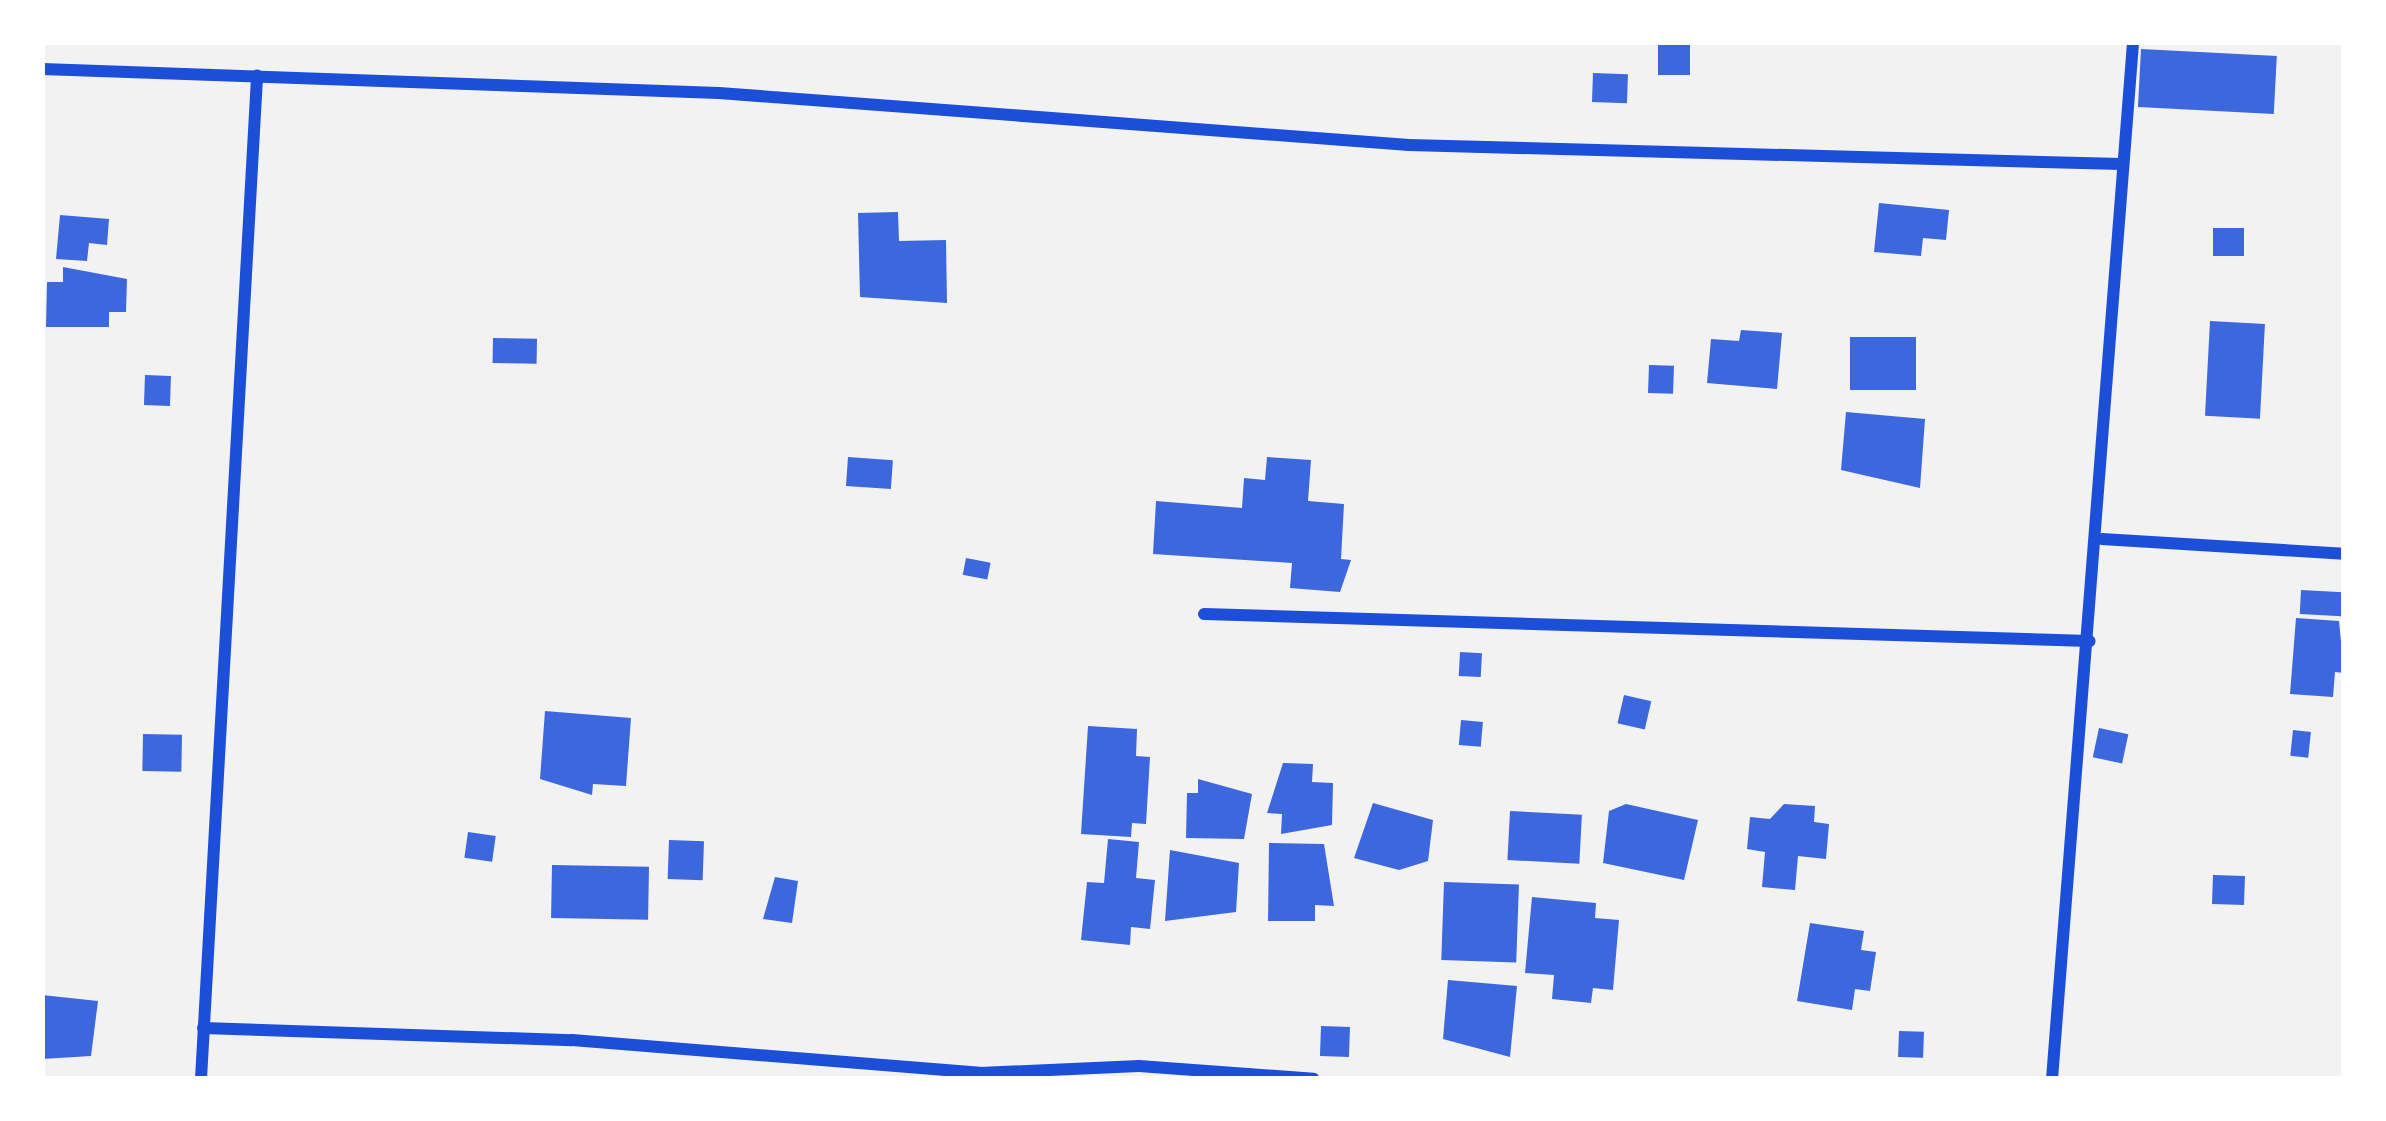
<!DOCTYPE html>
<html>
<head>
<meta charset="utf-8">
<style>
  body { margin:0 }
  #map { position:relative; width:2386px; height:1121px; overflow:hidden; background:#f2f2f2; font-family:"Asap Condensed",sans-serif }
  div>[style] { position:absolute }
  .building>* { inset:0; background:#3d67dc; transform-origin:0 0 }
  .minor>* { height:12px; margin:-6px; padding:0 6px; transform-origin:6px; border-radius:6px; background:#1d4ed8 }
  span { translate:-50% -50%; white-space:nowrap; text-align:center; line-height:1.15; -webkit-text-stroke:9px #fff; paint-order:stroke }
  .frame { position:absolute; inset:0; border:45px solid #fff; pointer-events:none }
</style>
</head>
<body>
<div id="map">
  <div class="building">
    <i style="left:1658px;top:42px;width:32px;height:33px"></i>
    <i style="left:2141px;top:49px;width:136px;height:58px;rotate:3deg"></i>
    <i style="left:1593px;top:73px;width:35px;height:29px;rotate:2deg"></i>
    <i style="clip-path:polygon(1879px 203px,1949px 210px,1946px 240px,1923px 238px,1921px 256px,1874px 252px)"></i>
    <i style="clip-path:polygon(898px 212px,899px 241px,946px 240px,947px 303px,860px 297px,858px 213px)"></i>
    <i style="clip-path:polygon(60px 215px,109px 219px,107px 245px,89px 243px,87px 261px,56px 259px)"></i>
    <i style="left:2244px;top:228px;width:28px;height:31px;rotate:90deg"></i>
    <i style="clip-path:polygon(63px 267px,127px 279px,126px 312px,109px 312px,109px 327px,46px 327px,47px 282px,63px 282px)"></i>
    <i style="left:2210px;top:321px;width:55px;height:95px;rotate:3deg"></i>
    <i style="clip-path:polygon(1741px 330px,1782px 333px,1777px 389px,1707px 383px,1711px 339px,1739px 341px)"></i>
    <i style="left:1850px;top:337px;width:66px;height:53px"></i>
    <i style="left:493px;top:338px;width:44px;height:25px;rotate:1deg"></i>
    <i style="left:1649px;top:365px;width:25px;height:28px;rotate:2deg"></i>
    <i style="left:145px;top:375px;width:26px;height:30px;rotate:2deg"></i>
    <i style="clip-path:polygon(1846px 412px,1925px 419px,1920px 488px,1841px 470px)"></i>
    <i style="left:848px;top:457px;width:45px;height:29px;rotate:4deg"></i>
    <i style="clip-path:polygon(1267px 457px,1311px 460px,1308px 501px,1344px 504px,1341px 559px,1351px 560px,1340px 592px,1290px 588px,1292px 563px,1153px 554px,1156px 501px,1242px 508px,1244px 478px,1265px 480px)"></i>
    <i style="left:966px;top:558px;width:25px;height:17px;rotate:11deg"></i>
    <i style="left:2301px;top:590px;width:42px;height:24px;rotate:3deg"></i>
    <i style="clip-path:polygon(2296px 618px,2339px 621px,2344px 673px,2335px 672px,2333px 697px,2290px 694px)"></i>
    <i style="left:1460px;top:652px;width:22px;height:24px;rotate:3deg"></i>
    <i style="left:1624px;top:695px;width:28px;height:29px;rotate:13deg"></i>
    <i style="clip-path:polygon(545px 711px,631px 718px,626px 786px,593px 784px,592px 795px,540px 779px)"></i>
    <i style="left:1461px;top:720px;width:22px;height:25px;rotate:5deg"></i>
    <i style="clip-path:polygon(1088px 726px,1137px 729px,1136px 756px,1150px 757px,1146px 824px,1132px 823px,1131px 837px,1081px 834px)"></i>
    <i style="left:2099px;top:728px;width:30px;height:30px;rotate:12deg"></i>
    <i style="left:2293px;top:730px;width:18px;height:26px;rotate:6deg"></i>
    <i style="left:143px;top:734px;width:39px;height:37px;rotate:1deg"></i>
    <i style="clip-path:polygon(1283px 763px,1313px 764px,1312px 782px,1333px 783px,1332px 825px,1281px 834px,1282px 814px,1267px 813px)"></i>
    <i style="clip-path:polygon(1198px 779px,1252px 794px,1244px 839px,1186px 838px,1187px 793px,1198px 793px)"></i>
    <i style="clip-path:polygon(1373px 803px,1433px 820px,1428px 861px,1399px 870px,1354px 858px)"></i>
    <i style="clip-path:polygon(1626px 804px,1698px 820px,1684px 880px,1603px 863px,1609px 811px)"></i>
    <i style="clip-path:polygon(1784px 804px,1815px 806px,1814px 822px,1829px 824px,1826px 859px,1798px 856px,1795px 890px,1762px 887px,1765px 852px,1747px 849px,1750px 817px,1770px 819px)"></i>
    <i style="left:1510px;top:811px;width:72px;height:49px;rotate:3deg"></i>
    <i style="left:468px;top:832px;width:28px;height:26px;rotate:8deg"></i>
    <i style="clip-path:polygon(1108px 839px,1139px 842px,1136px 878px,1155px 880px,1150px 929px,1131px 927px,1130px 945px,1081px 940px,1087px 882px,1104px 883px)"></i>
    <i style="left:669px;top:840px;width:35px;height:39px;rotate:2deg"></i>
    <i style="clip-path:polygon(1269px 843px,1324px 844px,1334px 906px,1315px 905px,1315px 921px,1268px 921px)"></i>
    <i style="clip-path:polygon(1170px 850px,1239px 863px,1236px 912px,1165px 921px)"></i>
    <i style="left:552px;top:865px;width:97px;height:53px;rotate:1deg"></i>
    <i style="left:2213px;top:875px;width:32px;height:29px;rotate:2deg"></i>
    <i style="clip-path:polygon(775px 877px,798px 881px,792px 923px,763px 919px)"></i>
    <i style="left:1444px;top:882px;width:75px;height:78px;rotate:2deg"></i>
    <i style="clip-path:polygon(1532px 897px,1596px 903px,1595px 918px,1619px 920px,1613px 990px,1593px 988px,1591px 1003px,1552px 999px,1554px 975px,1525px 973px)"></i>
    <i style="clip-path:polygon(1810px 923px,1864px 931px,1861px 950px,1876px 952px,1870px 991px,1855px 989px,1852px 1010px,1797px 1001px)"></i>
    <i style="clip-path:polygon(1448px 980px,1517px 986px,1510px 1057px,1443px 1039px)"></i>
    <i style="clip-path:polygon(42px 995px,98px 1001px,91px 1056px,42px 1059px)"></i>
    <i style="left:1321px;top:1026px;width:29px;height:30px;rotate:2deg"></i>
    <i style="left:1899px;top:1031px;width:25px;height:26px;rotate:2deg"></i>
  </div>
  <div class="minor">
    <i style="left:42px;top:69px;width:677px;rotate:2.03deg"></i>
    <i style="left:719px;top:93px;width:692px;rotate:4.31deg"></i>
    <i style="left:1409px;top:145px;width:713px;rotate:1.53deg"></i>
    <i style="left:2102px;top:539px;width:242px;rotate:3.5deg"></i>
    <i style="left:1204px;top:614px;width:886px;rotate:1.75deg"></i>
    <i style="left:203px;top:1028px;width:369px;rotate:1.9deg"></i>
    <i style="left:572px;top:1040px;width:409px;rotate:4.6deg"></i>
    <i style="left:980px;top:1073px;width:159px;rotate:-2.5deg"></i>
    <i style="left:1139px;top:1066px;width:175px;rotate:4.2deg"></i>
    <i style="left:201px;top:1079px;width:1005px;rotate:-86.8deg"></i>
    <i style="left:2052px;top:1079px;width:1040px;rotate:-85.53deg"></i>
  </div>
  <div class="frame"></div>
</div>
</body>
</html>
